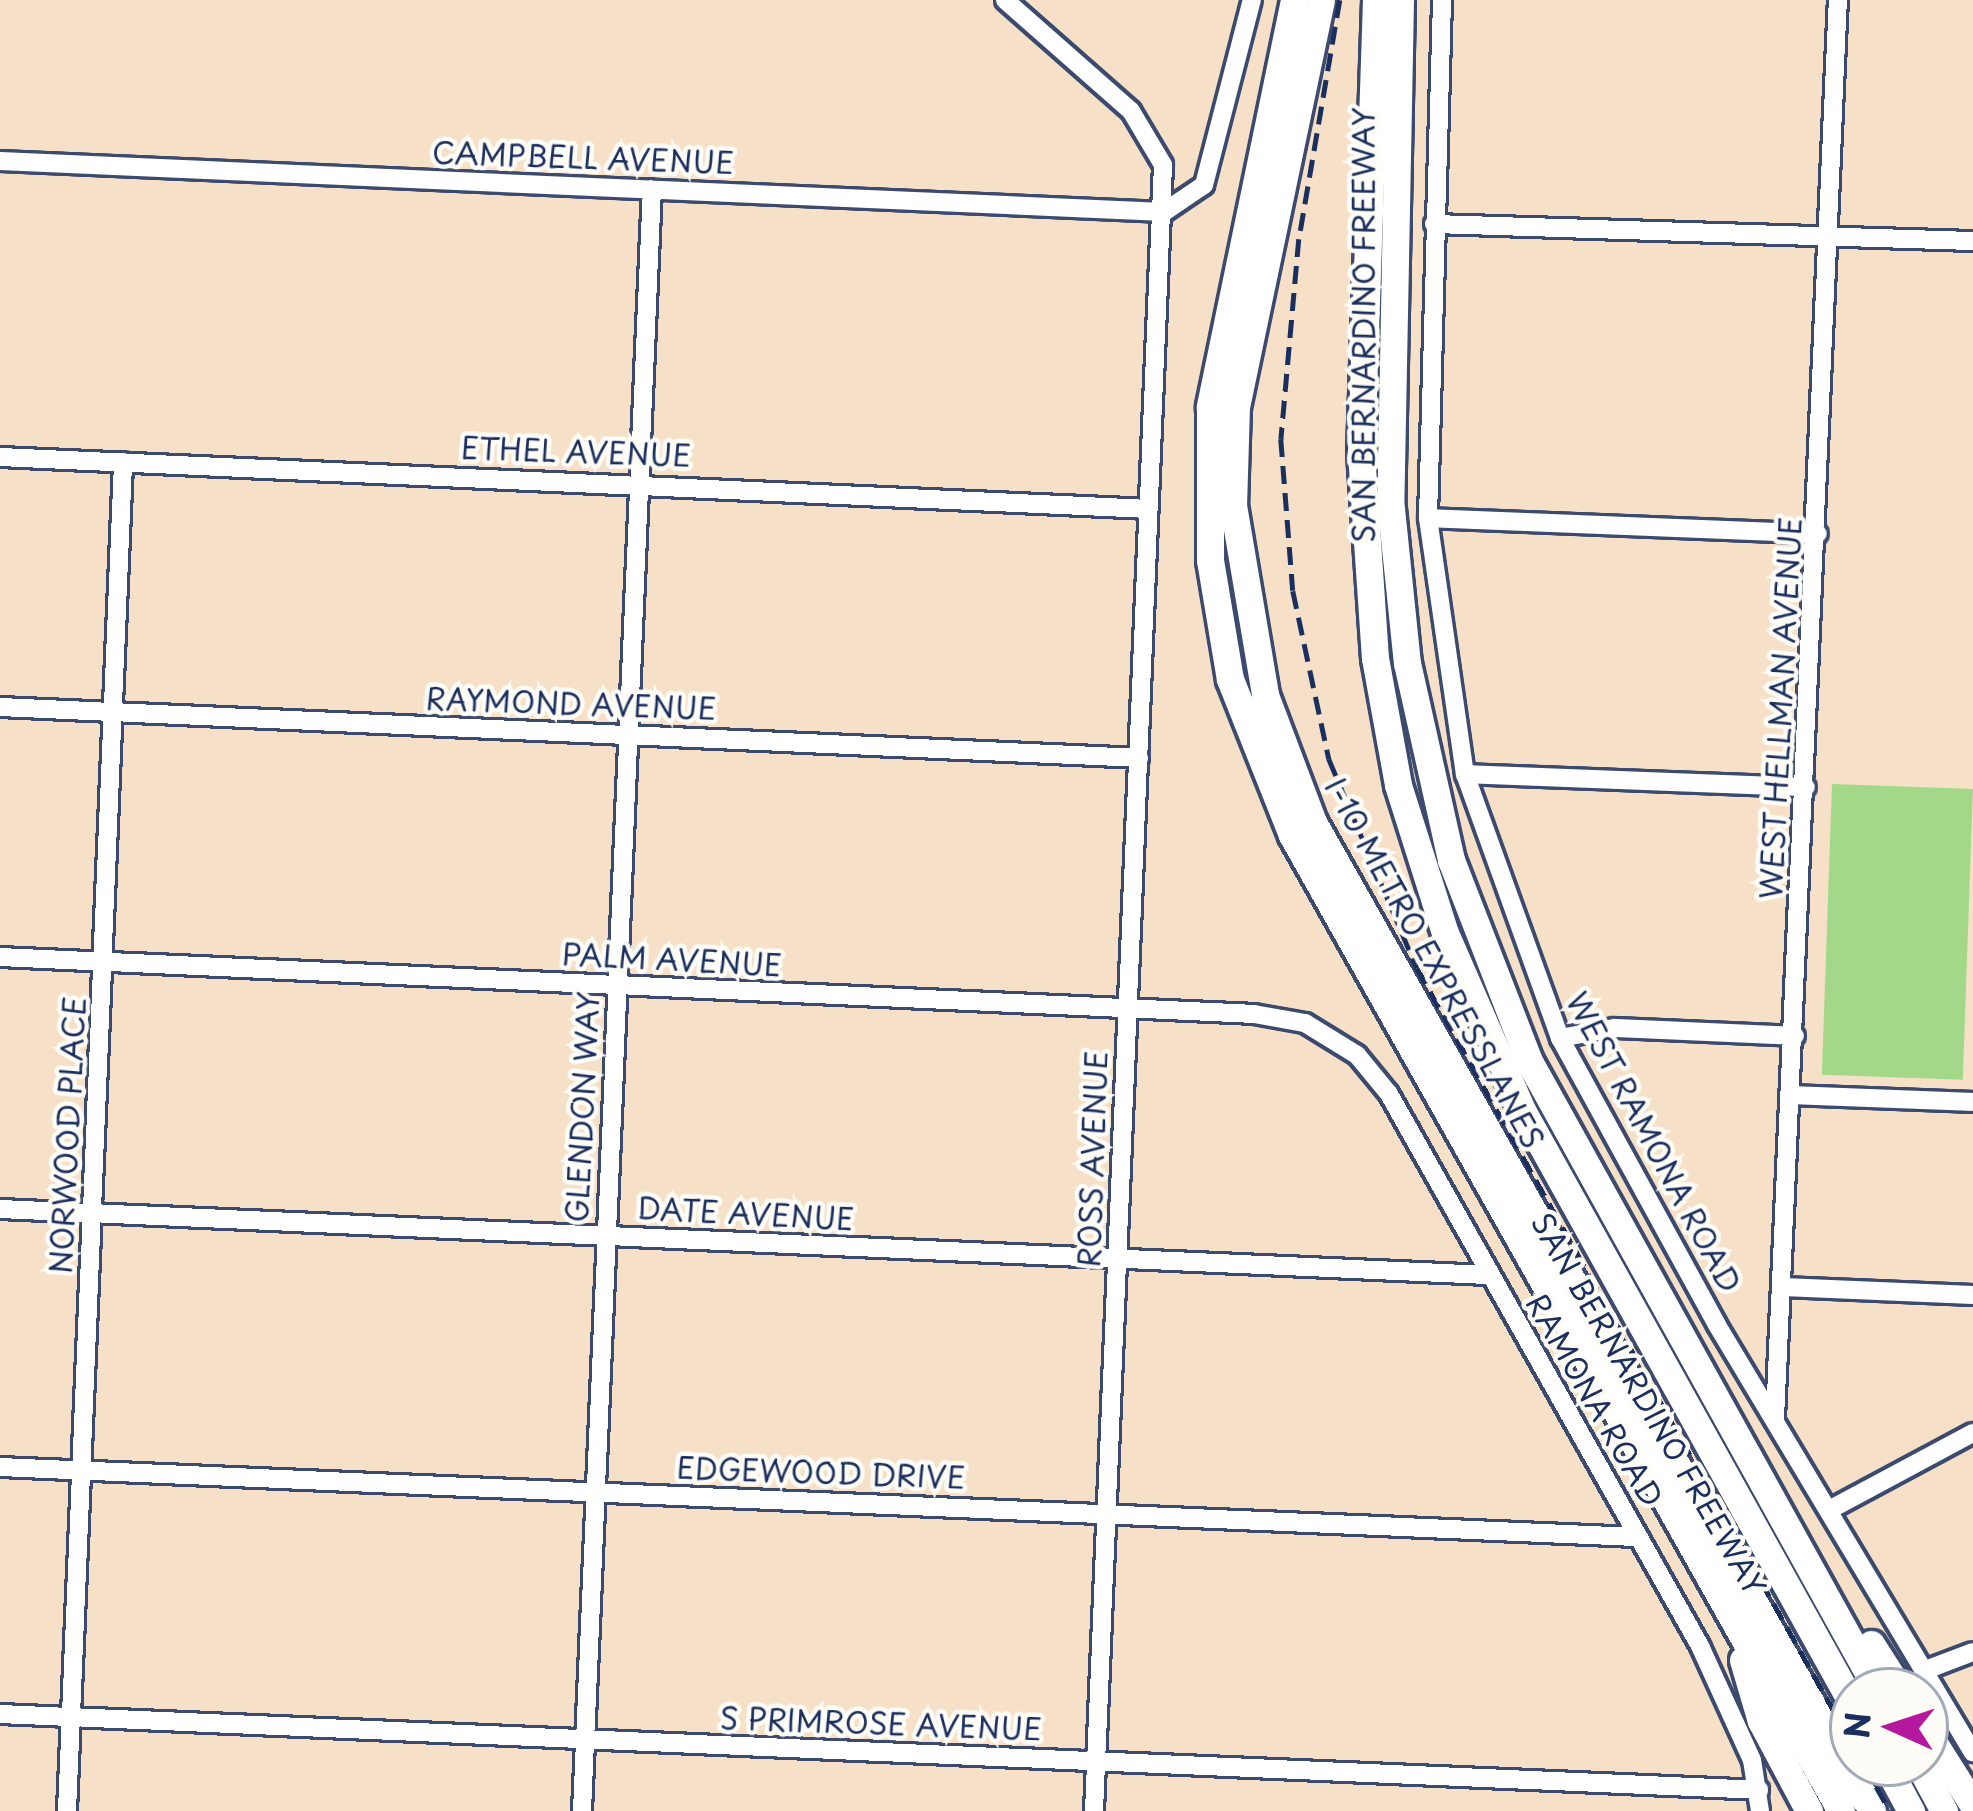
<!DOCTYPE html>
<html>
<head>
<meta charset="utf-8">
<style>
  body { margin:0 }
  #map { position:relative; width:1973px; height:1811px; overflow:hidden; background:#f6e1c8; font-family:"Playpen Sans",sans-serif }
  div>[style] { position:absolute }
  .green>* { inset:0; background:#a3d888; transform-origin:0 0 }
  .roads { filter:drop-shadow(3px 0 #3c4a6e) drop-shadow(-3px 0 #3c4a6e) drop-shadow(0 3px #3c4a6e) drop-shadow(0 -3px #3c4a6e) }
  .minor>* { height:18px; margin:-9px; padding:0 9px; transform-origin:9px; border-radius:9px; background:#fff }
  .highway>* { height:27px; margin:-13.5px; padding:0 13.5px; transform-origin:13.5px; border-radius:13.5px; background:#fff }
  .rail>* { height:4.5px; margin-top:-2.25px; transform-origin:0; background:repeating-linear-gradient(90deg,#1b2f5e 0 18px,transparent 0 27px) }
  span { translate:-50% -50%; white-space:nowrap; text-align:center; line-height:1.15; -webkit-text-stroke:9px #fdfcf7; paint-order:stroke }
  .street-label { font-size:30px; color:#1b2f5e }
  .north { position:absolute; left:1829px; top:1667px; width:120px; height:120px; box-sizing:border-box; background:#fdfcf7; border:3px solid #a3aaba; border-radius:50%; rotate:273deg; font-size:33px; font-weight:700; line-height:48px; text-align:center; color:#1b2f5e }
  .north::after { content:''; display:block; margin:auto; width:42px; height:54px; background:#b5179e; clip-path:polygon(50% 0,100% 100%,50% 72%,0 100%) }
</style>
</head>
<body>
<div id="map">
  <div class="green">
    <i style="left:1832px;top:784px;width:141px;height:291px;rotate:2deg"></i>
  </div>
  <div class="roads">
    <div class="minor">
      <i style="left:1005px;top:0;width:168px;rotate:41.4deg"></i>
      <i style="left:1131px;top:111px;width:63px;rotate:59.3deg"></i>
      <i style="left:1163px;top:165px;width:1647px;rotate:92.4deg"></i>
      <i style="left:1442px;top:0;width:518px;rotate:91.55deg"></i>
      <i style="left:1428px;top:518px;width:259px;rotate:81.8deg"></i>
      <i style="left:1465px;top:774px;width:281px;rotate:70.2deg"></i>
      <i style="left:1560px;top:1038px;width:327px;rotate:61.3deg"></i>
      <i style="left:1717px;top:1325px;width:498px;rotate:59.1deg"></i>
      <i style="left:0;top:161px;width:1165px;rotate:2.51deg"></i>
      <i style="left:1164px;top:212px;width:48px;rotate:-34deg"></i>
      <i style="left:1204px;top:185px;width:191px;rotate:-75.5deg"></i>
      <i style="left:1434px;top:224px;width:539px;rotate:1.81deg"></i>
      <i style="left:0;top:457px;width:1149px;rotate:2.59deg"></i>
      <i style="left:1428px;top:518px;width:390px;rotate:2.3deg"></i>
      <i style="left:0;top:707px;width:1140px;rotate:2.56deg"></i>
      <i style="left:1465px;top:774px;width:341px;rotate:2.2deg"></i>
      <i style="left:0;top:957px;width:1255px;rotate:2.6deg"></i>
      <i style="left:1254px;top:1014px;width:52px;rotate:10deg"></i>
      <i style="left:1305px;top:1023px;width:61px;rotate:31.6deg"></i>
      <i style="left:1357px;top:1055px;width:50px;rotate:50.6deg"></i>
      <i style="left:1389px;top:1094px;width:634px;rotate:60.6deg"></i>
      <i style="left:1700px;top:1646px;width:125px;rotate:65.5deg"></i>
      <i style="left:1752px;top:1760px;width:52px;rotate:81.1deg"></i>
      <i style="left:1560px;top:1038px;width:55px;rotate:-10.5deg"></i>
      <i style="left:1614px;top:1028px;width:181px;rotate:2.5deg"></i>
      <i style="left:1792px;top:1095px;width:181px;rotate:2.2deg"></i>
      <i style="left:0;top:1209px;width:1490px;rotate:2.54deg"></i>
      <i style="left:1783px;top:1287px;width:190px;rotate:2.4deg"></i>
      <i style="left:1775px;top:1418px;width:1419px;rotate:-87.46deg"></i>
      <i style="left:0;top:1467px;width:1640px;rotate:2.45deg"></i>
      <i style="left:1831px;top:1509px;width:161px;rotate:-28.2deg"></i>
      <i style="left:1923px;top:1671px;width:53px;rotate:-20.8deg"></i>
      <i style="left:0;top:1714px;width:1761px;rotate:2.47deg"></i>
      <i style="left:67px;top:1811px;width:1350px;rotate:-87.62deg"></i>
      <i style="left:582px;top:1811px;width:1623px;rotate:-87.53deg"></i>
    </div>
    <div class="highway">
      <i style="left:1294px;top:0;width:416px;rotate:101.7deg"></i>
      <i style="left:1210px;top:407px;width:153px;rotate:90deg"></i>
      <i style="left:1210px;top:560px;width:121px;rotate:80.5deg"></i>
      <i style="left:1230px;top:679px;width:168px;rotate:68.3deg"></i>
      <i style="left:1292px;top:835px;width:1120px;rotate:60.64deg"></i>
      <i style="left:1321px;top:0;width:415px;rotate:101.8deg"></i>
      <i style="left:1236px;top:406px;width:99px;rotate:91.7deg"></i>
      <i style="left:1233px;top:505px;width:193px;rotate:80.4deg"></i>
      <i style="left:1265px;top:695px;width:136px;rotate:69.3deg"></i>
      <i style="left:1313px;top:822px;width:1136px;rotate:60.52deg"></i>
      <i style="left:1376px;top:0;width:453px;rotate:91.9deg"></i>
      <i style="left:1361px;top:453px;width:205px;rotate:86.1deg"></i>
      <i style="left:1375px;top:658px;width:129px;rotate:79.7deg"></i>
      <i style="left:1398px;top:785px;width:155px;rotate:72.4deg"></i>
      <i style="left:1445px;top:933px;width:193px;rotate:66.5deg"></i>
      <i style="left:1522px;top:1110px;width:681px;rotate:60.91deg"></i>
      <i style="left:1400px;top:0;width:499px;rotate:91.1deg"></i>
      <i style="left:1390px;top:499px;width:165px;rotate:84.1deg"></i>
      <i style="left:1407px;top:663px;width:202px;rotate:77.4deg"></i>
      <i style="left:1451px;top:860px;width:216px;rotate:68.8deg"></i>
      <i style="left:1529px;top:1061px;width:720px;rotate:61.01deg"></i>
      <i style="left:1871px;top:1644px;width:56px;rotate:57.4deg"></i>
      <i style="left:1743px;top:1660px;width:64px;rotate:73.6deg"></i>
      <i style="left:1761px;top:1721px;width:102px;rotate:61.9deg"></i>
      <i style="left:1925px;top:1729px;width:90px;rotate:57.7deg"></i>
      <i style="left:1885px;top:1763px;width:55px;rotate:61.6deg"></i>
      <i style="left:1918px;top:1763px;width:55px;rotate:61.6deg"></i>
    </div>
  </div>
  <div class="rail">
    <i style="left:1340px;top:0;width:242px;rotate:99.7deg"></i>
    <i style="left:1299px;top:239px;width:201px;rotate:95.1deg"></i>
    <i style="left:1281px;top:439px;width:152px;rotate:85.5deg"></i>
    <i style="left:1293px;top:591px;width:172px;rotate:77.9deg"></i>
    <i style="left:1329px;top:759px;width:227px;rotate:67.2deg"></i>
    <i style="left:1417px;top:968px;width:891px;rotate:60.7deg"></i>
    <i style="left:1863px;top:1763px;width:55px;rotate:60.6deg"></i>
  </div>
  <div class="street-label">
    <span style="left:583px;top:157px;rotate:2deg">CAMPBELL AVENUE</span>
    <span style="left:1363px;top:325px;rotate:-90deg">SAN BERNARDINO FREEWAY</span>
    <span style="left:576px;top:451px;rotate:2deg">ETHEL AVENUE</span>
    <span style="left:571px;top:703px;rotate:2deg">RAYMOND AVENUE</span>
    <span style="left:1780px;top:708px;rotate:-87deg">WEST HELLMAN AVENUE</span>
    <span style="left:672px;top:959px;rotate:3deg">PALM AVENUE</span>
    <span style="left:1435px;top:963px;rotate:61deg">I-10 METRO EXPRESSLANES</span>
    <span style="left:582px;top:1107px;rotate:-87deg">GLENDON WAY</span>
    <span style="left:67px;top:1135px;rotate:-87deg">NORWOOD PLACE</span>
    <span style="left:1654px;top:1142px;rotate:62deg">WEST RAMONA ROAD</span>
    <span style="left:1092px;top:1159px;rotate:-88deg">ROSS AVENUE</span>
    <span style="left:746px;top:1213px;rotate:3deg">DATE AVENUE</span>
    <span style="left:1595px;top:1400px;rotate:60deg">RAMONA ROAD</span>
    <span style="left:1649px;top:1404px;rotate:60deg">SAN BERNARDINO FREEWAY</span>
    <span style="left:821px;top:1472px;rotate:2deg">EDGEWOOD DRIVE</span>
    <span style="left:881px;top:1723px;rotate:2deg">S PRIMROSE AVENUE</span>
  </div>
  <div class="north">N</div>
</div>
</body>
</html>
